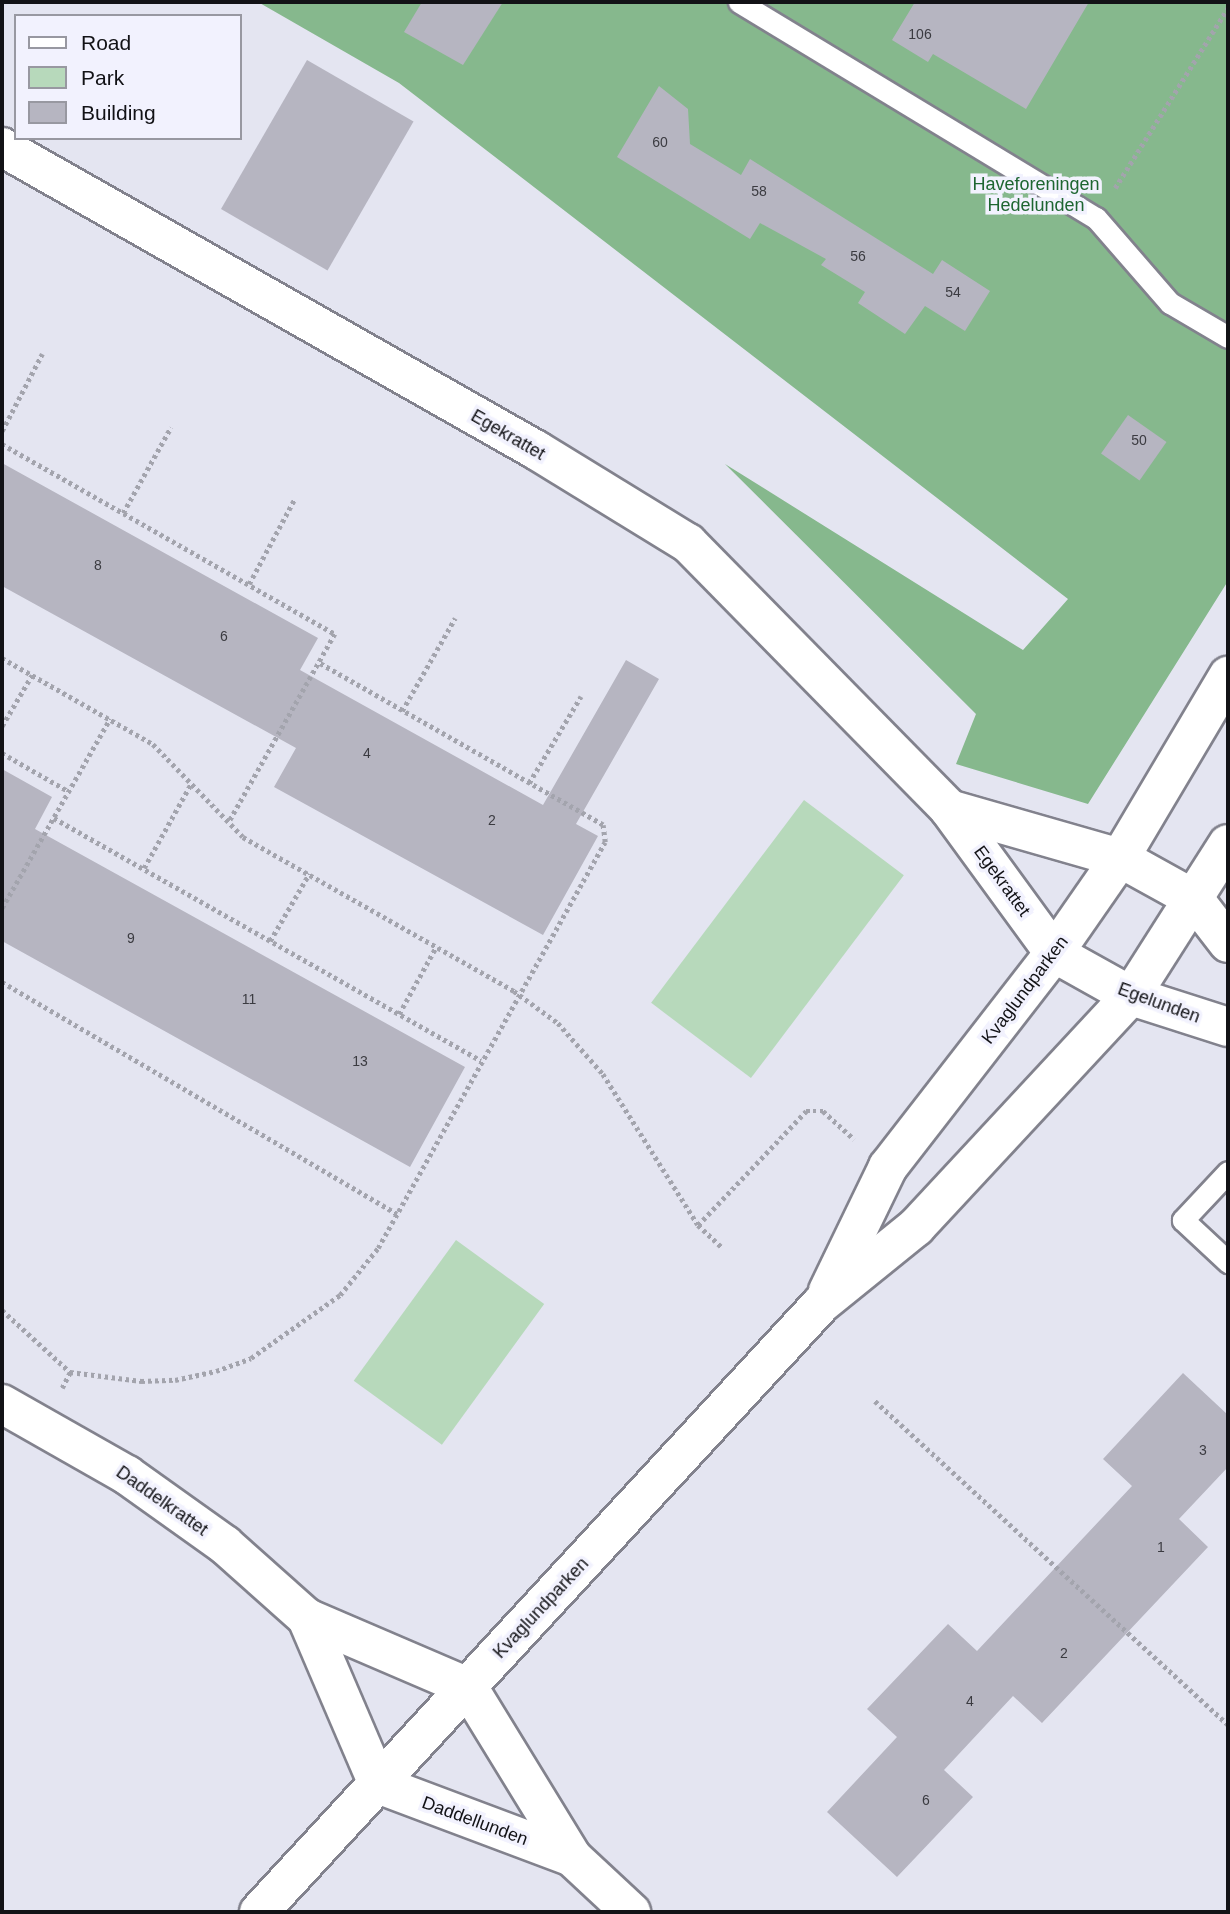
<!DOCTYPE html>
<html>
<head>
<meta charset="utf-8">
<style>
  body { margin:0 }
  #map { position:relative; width:1230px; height:1914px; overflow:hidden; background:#e4e5f1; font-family:Helvetica,sans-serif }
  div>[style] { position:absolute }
  .green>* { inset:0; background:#b7d9bb; transform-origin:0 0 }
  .forest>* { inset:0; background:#86b88d }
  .building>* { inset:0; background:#b6b5c1; transform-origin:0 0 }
  .path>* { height:4.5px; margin-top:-2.25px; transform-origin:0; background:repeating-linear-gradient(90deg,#a3a4ad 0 3.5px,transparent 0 7px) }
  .roads { filter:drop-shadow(2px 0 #82828d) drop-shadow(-2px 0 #82828d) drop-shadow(0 2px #82828d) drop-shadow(0 -2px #82828d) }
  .lane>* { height:21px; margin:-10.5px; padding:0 10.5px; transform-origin:10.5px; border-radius:10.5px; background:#fff }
  .street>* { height:38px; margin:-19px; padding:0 19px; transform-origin:19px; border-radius:19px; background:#fff }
  .secondary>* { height:38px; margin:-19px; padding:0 19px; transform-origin:19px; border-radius:19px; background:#fff }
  span { translate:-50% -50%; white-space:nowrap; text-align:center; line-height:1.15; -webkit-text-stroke:7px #f2f2fe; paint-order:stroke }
  .number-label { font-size:14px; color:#3b3b41 }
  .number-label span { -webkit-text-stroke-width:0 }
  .park-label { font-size:18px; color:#1e6631 }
  .street-label { font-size:18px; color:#121216 }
  .frame { position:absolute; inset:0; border:4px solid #121216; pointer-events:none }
  .legend { position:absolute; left:14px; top:14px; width:228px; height:126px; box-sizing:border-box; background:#f2f2fe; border:2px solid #9898a1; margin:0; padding:9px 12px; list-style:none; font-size:21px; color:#121216 }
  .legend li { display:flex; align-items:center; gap:14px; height:35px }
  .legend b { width:35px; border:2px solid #9898a1 }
</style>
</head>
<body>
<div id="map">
  <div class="green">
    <i style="left:804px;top:800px;width:125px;height:254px;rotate:37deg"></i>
    <i style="left:456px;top:1240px;width:109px;height:174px;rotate:36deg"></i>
  </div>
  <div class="forest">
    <i style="clip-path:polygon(258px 2px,1228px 2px,1228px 581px,1088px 804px,956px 764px,976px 714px,725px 464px,1023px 650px,1068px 599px,399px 83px)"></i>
  </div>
  <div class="building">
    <i style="clip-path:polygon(422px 2px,503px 2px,463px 65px,404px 32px)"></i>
    <i style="clip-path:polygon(915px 2px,1089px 2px,1026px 109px,933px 54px,928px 62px,892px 40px)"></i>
    <i style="left:307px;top:60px;width:123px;height:172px;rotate:30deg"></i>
    <i style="clip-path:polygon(659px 86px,688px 109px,690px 144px,741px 175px,750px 159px,933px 274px,942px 260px,990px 291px,965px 331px,925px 306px,905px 334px,858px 303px,865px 292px,821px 265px,826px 259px,760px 223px,750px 239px,617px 157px)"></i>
    <i style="left:1128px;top:415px;width:47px;height:47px;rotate:35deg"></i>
    <i style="clip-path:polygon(2px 463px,318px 638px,300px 670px,543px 805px,626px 660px,659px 679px,576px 824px,598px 836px,543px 935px,274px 787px,296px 748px,2px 586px)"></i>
    <i style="clip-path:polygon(2px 769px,52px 797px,35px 829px,465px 1067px,410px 1167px,2px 941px)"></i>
    <i style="clip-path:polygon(1183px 1373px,1228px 1415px,1228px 1467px,1179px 1519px,1208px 1547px,1042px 1723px,1013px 1696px,944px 1770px,973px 1797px,897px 1877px,827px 1812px,897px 1737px,867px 1709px,948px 1624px,977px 1651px,1132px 1486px,1103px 1459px)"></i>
  </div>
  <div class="path">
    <i style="left:1115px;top:188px;width:213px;rotate:-57.9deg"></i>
    <i style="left:2px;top:431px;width:87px;rotate:-62.5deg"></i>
    <i style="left:2px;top:444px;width:383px;rotate:29.7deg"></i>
    <i style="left:335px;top:634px;width:216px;rotate:119.4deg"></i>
    <i style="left:123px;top:513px;width:98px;rotate:-60.8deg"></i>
    <i style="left:249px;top:584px;width:95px;rotate:-61.8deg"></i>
    <i style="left:2px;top:658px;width:174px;rotate:29.7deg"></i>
    <i style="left:153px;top:744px;width:129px;rotate:45.9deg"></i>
    <i style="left:243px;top:837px;width:312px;rotate:29.6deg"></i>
    <i style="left:514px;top:991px;width:54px;rotate:36deg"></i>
    <i style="left:558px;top:1023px;width:68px;rotate:48.6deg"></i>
    <i style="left:603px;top:1074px;width:178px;rotate:57.8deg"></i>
    <i style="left:698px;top:1225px;width:33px;rotate:43deg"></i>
    <i style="left:402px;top:711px;width:107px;rotate:-60.3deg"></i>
    <i style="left:2px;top:726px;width:59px;rotate:-59.5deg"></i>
    <i style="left:2px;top:753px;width:76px;rotate:29.9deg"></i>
    <i style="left:529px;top:783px;width:101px;rotate:-59.1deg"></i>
    <i style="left:54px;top:818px;width:491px;rotate:29.6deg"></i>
    <i style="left:144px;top:868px;width:96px;rotate:-60.8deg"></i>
    <i style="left:2px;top:908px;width:218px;rotate:-60.3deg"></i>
    <i style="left:270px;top:941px;width:78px;rotate:-59.8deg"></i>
    <i style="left:2px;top:982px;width:458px;rotate:30.4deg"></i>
    <i style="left:399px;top:1014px;width:77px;rotate:-61.1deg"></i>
    <i style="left:698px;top:1225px;width:157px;rotate:-46.5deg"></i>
    <i style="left:806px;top:1111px;width:17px"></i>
    <i style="left:823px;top:1111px;width:42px;rotate:42.1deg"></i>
    <i style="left:2px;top:1310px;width:92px;rotate:42.4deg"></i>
    <i style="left:62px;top:1388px;width:18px;rotate:-63deg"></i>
    <i style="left:70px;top:1372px;width:72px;rotate:7.2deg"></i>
    <i style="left:141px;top:1381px;width:34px;rotate:-2deg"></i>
    <i style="left:175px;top:1380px;width:42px;rotate:-12.4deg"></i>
    <i style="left:216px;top:1371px;width:37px;rotate:-20deg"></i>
    <i style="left:251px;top:1358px;width:109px;rotate:-35.3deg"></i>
    <i style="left:340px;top:1295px;width:60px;rotate:-51deg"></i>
    <i style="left:378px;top:1248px;width:465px;rotate:-60.8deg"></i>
    <i style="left:605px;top:842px;width:17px;rotate:-97deg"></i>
    <i style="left:603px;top:825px;width:327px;rotate:-150.3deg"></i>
    <i style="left:875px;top:1401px;width:479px;rotate:42.5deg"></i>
  </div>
  <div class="roads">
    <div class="lane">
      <i style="left:739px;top:2px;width:417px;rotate:31.2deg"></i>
      <i style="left:1096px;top:218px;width:113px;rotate:49deg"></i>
      <i style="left:1170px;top:303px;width:67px;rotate:30.4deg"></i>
      <i style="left:1228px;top:1172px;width:66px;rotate:133.2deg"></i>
      <i style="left:1183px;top:1220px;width:62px;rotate:43deg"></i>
    </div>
    <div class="street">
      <i style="left:2px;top:147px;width:614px;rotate:29.57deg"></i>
      <i style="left:536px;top:450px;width:178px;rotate:31.5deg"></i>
      <i style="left:688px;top:543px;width:373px;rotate:45.5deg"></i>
      <i style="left:1228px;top:943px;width:56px;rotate:-127.7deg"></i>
      <i style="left:1194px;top:899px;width:85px;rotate:-151deg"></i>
      <i style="left:1120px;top:858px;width:178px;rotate:-164deg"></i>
      <i style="left:949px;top:809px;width:178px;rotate:53.9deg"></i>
      <i style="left:1054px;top:953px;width:88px;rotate:29.2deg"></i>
      <i style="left:1131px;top:996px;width:102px;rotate:17.7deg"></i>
      <i style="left:2px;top:1404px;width:144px;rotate:29.6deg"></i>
      <i style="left:127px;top:1475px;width:120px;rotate:35.5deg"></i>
      <i style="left:225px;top:1545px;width:110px;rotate:41.7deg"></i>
      <i style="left:307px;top:1618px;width:175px;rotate:23.2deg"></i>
      <i style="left:468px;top:1687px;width:199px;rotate:58.5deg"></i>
      <i style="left:572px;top:1857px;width:207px;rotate:-159.4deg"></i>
      <i style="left:378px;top:1784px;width:181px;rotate:-113.2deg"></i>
      <i style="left:572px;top:1857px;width:81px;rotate:43deg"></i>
    </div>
    <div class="secondary">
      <i style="left:828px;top:1291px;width:138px;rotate:-64.2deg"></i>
      <i style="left:888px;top:1167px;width:271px;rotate:-52.2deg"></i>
      <i style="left:1054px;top:953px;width:116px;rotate:-55.2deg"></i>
      <i style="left:1120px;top:858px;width:212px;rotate:-59.3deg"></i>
      <i style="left:259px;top:1912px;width:829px;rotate:-47.25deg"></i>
      <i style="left:822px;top:1303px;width:121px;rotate:-39deg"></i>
      <i style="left:916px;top:1227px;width:316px;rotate:-47.1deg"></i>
      <i style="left:1131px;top:996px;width:180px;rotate:-57.5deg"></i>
    </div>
  </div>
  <div class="number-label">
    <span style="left:920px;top:34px">106</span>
    <span style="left:660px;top:142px">60</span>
    <span style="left:759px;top:191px">58</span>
    <span style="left:858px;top:256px">56</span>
    <span style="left:953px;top:292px">54</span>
    <span style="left:1139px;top:440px">50</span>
    <span style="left:98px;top:565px">8</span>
    <span style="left:224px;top:636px">6</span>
    <span style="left:367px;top:753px">4</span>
    <span style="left:492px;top:820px">2</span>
    <span style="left:131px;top:938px">9</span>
    <span style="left:249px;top:999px">11</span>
    <span style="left:360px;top:1061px">13</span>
    <span style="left:1203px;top:1450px">3</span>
    <span style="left:1161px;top:1547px">1</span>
    <span style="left:1064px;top:1653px">2</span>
    <span style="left:970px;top:1701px">4</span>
    <span style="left:926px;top:1800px">6</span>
  </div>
  <div class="park-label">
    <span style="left:1036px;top:195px">Haveforeningen<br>Hedelunden</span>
  </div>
  <div class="street-label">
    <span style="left:508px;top:435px;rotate:30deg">Egekrattet</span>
    <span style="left:1002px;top:881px;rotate:54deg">Egekrattet</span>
    <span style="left:1025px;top:990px;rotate:-53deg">Kvaglundparken</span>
    <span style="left:1159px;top:1003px;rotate:20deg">Egelunden</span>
    <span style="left:162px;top:1501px;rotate:35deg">Daddelkrattet</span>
    <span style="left:541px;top:1608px;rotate:-47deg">Kvaglundparken</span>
    <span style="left:475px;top:1821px;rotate:20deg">Daddellunden</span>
  </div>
  <div class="frame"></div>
  <ul class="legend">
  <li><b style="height:9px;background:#fff"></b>Road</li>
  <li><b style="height:19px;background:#b7d9bb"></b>Park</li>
  <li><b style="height:19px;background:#b6b5c1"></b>Building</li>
  </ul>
</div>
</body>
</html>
